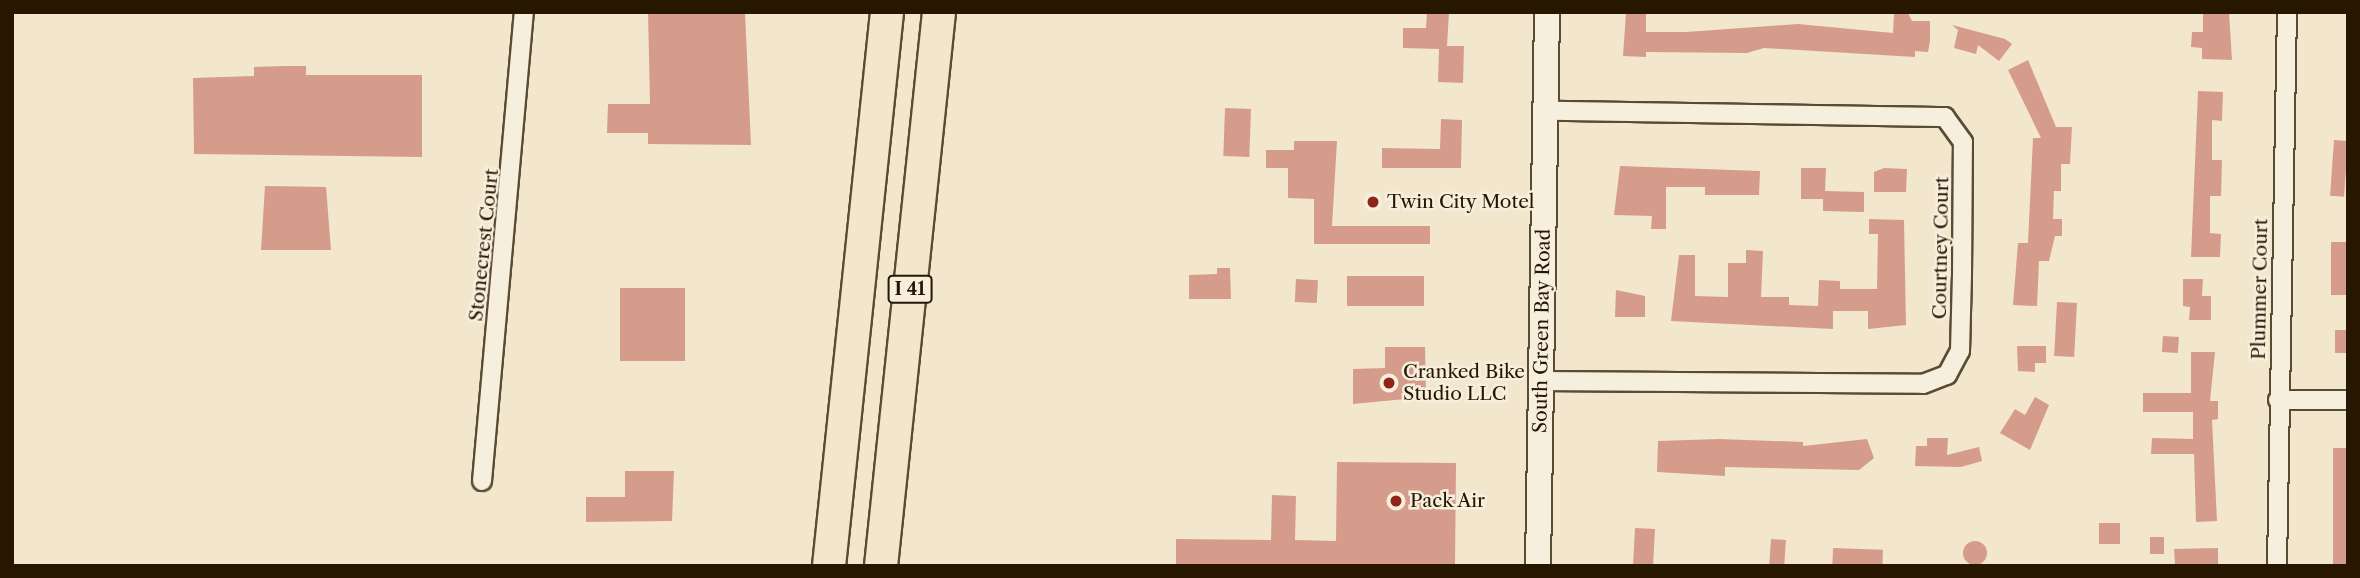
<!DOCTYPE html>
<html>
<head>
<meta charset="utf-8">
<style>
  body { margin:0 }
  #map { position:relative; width:2360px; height:578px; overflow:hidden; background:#f2e6cd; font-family:"Libre Caslon Text",serif }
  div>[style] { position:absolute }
  .building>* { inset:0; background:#d69c8b; transform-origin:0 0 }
  .round { border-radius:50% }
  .roads { filter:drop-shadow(2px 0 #5a4b33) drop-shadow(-2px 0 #5a4b33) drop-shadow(0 2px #5a4b33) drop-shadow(0 -2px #5a4b33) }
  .street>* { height:18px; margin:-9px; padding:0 9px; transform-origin:9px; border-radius:9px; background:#f7efde }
  .secondary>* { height:24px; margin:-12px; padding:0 12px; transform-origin:12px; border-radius:12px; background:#f7efde }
  .highway>* { height:32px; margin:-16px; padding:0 16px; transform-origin:16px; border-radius:16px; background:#f2e6cd }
  .dots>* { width:19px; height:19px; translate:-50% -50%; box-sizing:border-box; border:4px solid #f7efde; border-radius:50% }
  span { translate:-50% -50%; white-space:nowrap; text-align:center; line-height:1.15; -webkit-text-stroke:5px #f7efde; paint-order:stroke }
  .shield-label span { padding:2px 5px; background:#f7efde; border:2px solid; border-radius:5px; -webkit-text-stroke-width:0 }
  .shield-label { font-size:18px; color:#281700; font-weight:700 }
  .poi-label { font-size:19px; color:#281700 }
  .left { translate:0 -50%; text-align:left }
  .street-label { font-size:19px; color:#281700 }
  .frame { position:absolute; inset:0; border:14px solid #281700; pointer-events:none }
</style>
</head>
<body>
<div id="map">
  <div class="building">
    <i style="clip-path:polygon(648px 12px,745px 12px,751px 145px,648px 144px,648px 133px,607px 133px,608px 104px,650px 104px)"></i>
    <i style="clip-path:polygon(1427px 12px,1449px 12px,1447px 46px,1464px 46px,1463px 83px,1438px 82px,1439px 49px,1403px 48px,1403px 28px,1426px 28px)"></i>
    <i style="clip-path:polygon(1646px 12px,1646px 32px,1686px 32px,1798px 24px,1893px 33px,1894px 13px,1908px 13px,1912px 21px,1930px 21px,1930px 41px,1928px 52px,1915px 51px,1915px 57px,1764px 48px,1747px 53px,1646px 52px,1646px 57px,1623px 56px,1626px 13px)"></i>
    <i style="clip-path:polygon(2203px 12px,2229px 12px,2232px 60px,2202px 59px,2202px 48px,2191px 47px,2192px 32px,2203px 32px)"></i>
    <i style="clip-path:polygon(1952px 25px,2005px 39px,2012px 44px,1999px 61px,1978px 45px,1976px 54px,1954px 48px,1958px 30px)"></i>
    <i style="clip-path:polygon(2028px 60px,2056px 127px,2072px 127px,2070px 164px,2061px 164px,2061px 191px,2054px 191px,2053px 219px,2062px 219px,2062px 236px,2055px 236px,2049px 261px,2039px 261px,2037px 306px,2013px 305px,2018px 243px,2028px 243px,2033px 138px,2041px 138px,2008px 70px)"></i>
    <i style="clip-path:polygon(284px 66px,306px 66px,306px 75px,422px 75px,422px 157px,194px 154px,193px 78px,254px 76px,254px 67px)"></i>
    <i style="clip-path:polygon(2198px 91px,2223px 92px,2222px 121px,2212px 120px,2212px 160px,2222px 160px,2221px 196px,2210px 196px,2210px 233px,2221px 234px,2220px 257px,2191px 257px)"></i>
    <i style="left:1225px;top:108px;width:26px;height:48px;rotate:2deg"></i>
    <i style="clip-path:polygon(1441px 119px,1462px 120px,1461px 168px,1382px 168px,1382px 148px,1440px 149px)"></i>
    <i style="left:2334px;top:140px;width:14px;height:56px;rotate:4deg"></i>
    <i style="clip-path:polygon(1294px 141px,1337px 141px,1332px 226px,1430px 226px,1430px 244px,1314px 244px,1314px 199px,1288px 198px,1288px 168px,1266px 168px,1266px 150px,1294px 150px)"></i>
    <i style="clip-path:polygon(1620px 166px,1760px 171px,1759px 195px,1705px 195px,1705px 187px,1666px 187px,1666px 229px,1651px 229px,1652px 216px,1614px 215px)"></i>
    <i style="clip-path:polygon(1801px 168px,1826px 168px,1825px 191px,1864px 192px,1864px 212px,1823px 211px,1823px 199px,1801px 199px)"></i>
    <i style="clip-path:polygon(1884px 168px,1907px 169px,1906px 192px,1874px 192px,1874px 172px)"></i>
    <i style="clip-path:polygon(265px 186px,326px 187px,331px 250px,261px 250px)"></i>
    <i style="clip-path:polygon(1869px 219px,1904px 220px,1906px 325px,1868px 329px,1868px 311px,1833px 311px,1833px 329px,1671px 321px,1679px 255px,1695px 255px,1695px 296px,1728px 297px,1728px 263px,1746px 263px,1746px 250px,1763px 251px,1761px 297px,1789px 297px,1789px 305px,1818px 306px,1819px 280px,1840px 281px,1840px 289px,1877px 289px,1878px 234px,1869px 234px)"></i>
    <i style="left:2331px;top:242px;width:17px;height:53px"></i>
    <i style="clip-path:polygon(1217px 268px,1230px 268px,1231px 299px,1189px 299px,1189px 275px,1217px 274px)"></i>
    <i style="left:1347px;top:276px;width:77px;height:30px"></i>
    <i style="left:1296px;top:279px;width:22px;height:23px;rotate:3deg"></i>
    <i style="clip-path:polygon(2183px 279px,2203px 279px,2202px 296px,2211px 296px,2211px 320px,2189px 320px,2190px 307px,2183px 306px)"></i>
    <i style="left:620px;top:288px;width:65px;height:73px"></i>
    <i style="clip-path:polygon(1616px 290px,1645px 296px,1645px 317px,1615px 317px)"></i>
    <i style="left:2057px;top:302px;width:20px;height:54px;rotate:3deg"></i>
    <i style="left:2335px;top:330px;width:13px;height:23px"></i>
    <i style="left:2163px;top:336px;width:16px;height:16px;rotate:4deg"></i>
    <i style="clip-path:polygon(2017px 346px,2046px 346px,2046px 363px,2035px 363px,2035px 372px,2018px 371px)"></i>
    <i style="clip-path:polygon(1385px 347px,1425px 347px,1426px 397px,1353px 404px,1353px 369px,1385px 368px)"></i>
    <i style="clip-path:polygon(2191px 352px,2215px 352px,2210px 401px,2218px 401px,2218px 419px,2212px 420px,2217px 521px,2196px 522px,2194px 454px,2151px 454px,2152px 438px,2193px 439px,2193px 412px,2143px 412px,2143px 393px,2191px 393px)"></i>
    <i style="clip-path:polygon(2035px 397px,2049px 405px,2030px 450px,2000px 433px,2015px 409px,2025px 415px)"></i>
    <i style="clip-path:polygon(1927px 438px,1948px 438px,1947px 455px,1979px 447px,1982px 461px,1961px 467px,1915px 466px,1916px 446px,1927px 446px)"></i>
    <i style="clip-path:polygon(1719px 439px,1803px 442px,1803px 446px,1867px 439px,1874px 458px,1859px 470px,1725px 467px,1725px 476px,1657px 472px,1658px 441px)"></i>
    <i style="left:2333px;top:448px;width:15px;height:118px"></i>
    <i style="clip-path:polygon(1337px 462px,1456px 463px,1455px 566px,1176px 566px,1176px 539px,1271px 540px,1272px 495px,1296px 496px,1295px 540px,1336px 541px)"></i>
    <i style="clip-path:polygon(625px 471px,674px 471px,672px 521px,586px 522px,586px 497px,625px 497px)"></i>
    <i style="left:2099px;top:523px;width:21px;height:21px"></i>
    <i style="left:1635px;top:528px;width:20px;height:38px;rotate:3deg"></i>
    <i style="left:2150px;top:537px;width:14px;height:17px"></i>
    <i style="left:1771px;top:539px;width:15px;height:27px;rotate:4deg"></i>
    <i class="round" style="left:1963px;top:541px;width:24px;height:24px"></i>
    <i style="left:1833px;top:548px;width:50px;height:18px;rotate:2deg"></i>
    <i style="clip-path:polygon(2218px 548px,2218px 566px,2175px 564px,2174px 549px)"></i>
  </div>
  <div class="roads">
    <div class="street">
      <i style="left:1540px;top:381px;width:383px;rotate:0.4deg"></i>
      <i style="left:1923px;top:384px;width:26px;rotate:-21deg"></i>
      <i style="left:1947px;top:375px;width:27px;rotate:-62deg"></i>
      <i style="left:1960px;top:351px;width:75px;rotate:-88.5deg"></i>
      <i style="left:1962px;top:276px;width:134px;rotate:-89.6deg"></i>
      <i style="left:1963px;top:142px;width:31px;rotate:-126deg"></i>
      <i style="left:1945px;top:117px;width:400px;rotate:-179.1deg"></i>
      <i style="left:2278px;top:400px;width:70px"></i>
      <i style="left:482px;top:481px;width:471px;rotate:-84.9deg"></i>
      <i style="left:2277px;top:566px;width:554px;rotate:-88.97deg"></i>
    </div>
    <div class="secondary">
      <i style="left:1538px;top:566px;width:554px;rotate:-89.07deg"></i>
    </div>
    <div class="highway">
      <i style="left:829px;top:566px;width:557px;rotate:-84.02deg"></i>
      <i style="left:881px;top:566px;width:557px;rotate:-84.02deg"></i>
    </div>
  </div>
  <div class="dots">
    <i style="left:1373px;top:202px;background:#8f2418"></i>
    <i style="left:1389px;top:383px;background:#8f2418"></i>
    <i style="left:1396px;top:501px;background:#8f2418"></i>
  </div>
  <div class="shield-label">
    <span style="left:910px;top:289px">I 41</span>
  </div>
  <div class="poi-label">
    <span class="left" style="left:1387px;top:202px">Twin City Motel</span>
    <span class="left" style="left:1403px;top:383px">Cranked Bike<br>Studio LLC</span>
    <span class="left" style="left:1410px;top:501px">Pack Air</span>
  </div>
  <div class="street-label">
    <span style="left:484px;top:245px;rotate:-84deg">Stonecrest Court</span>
    <span style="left:1941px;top:248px;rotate:-89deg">Courtney Court</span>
    <span style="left:2260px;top:289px;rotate:-89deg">Plummer Court</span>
    <span style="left:1542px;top:331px;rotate:-89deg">South Green Bay Road</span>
  </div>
  <div class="frame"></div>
</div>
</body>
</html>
